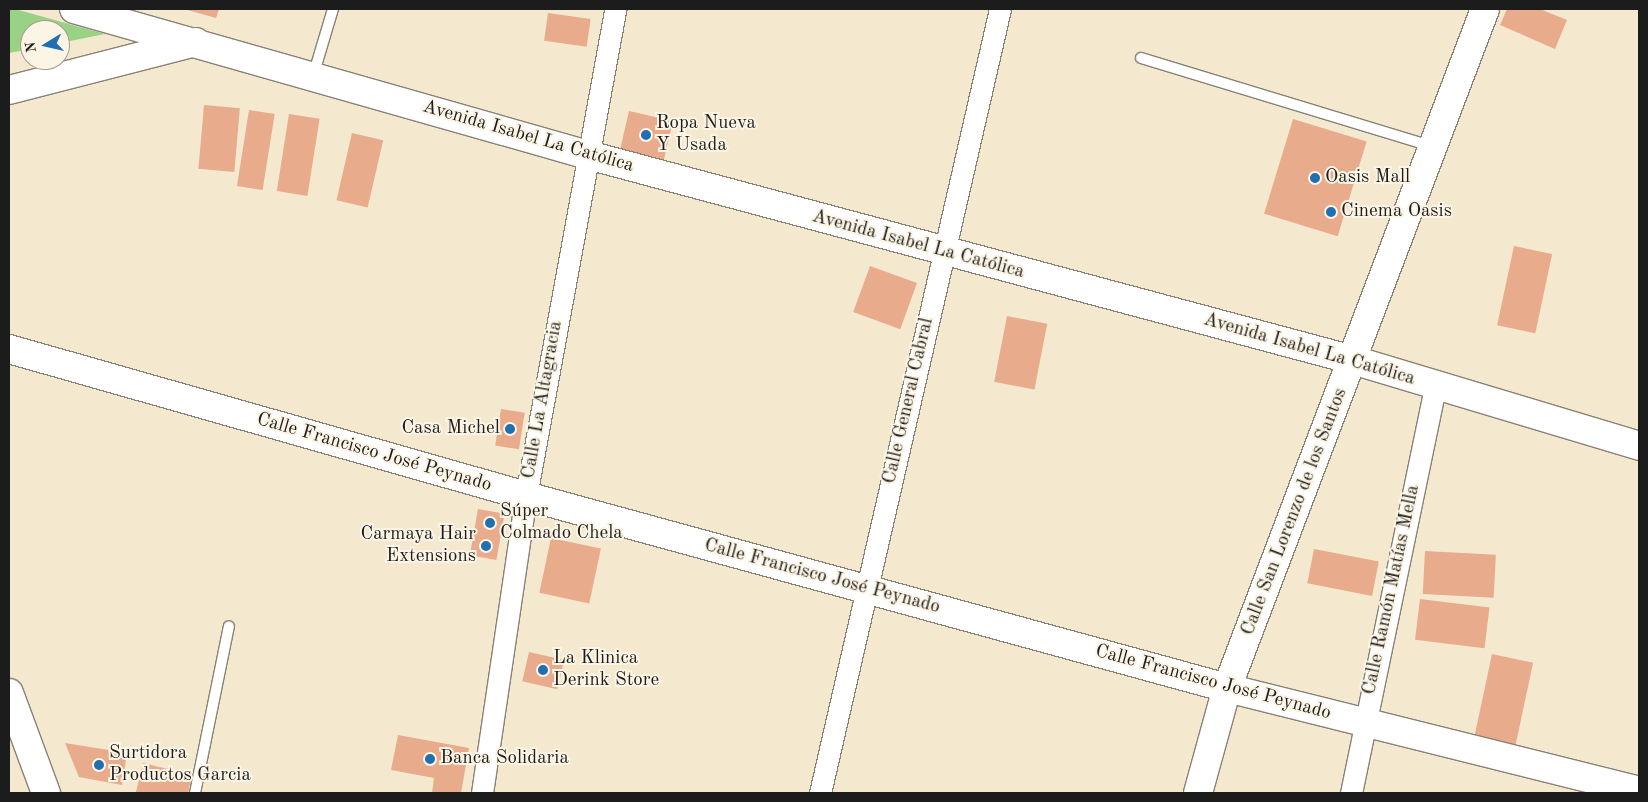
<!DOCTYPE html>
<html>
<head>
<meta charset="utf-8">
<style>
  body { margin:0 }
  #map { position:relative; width:1648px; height:802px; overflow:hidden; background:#f4e8cf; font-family:"Old Standard TT",serif }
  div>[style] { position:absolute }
  .green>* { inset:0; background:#99d285 }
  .building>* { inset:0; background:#e8ac8c; transform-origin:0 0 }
  .roads { filter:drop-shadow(1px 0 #888276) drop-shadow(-1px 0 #888276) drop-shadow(0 1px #888276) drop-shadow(0 -1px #888276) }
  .lane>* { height:10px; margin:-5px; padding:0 5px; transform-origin:5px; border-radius:5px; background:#fff }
  .street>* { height:21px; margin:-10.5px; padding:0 10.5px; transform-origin:10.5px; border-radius:10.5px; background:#fff }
  .secondary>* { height:28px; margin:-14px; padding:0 14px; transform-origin:14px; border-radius:14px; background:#fff }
  .dots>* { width:14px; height:14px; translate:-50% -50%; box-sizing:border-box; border:2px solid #fcf5e5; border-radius:50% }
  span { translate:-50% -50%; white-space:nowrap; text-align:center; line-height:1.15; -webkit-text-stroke:4px #fcf5e5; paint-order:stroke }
  .poi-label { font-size:19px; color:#1c1c1c }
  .left { translate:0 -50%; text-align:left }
  .right { translate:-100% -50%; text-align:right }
  .street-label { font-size:19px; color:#1c1c1c }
  .frame { position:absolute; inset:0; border:10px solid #1c1c1c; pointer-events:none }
  .north { position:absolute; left:20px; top:20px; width:50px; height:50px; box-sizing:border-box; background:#fcf5e5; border:1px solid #a29e95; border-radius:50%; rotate:261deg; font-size:14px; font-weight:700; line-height:20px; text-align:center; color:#1c1c1c }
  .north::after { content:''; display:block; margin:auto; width:18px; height:22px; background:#1f6fb2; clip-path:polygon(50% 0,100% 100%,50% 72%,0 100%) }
</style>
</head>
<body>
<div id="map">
  <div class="green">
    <i style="clip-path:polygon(9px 9px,15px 9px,105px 34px,60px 43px,60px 30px,30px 30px,30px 49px,9px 53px)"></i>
  </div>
  <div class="building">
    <i style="clip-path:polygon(184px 9px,219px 9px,216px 18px)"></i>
    <i style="clip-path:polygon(1507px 9px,1540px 9px,1567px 20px,1555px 49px,1500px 25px)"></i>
    <i style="left:548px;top:13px;width:43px;height:28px;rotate:8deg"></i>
    <i style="left:204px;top:105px;width:36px;height:64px;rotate:5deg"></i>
    <i style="left:249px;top:110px;width:26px;height:77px;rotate:9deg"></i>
    <i style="left:629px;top:111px;width:45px;height:40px;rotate:13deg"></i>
    <i style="left:289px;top:114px;width:31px;height:78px;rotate:9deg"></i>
    <i style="left:1293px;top:119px;width:77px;height:99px;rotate:17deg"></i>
    <i style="left:352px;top:133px;width:32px;height:69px;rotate:13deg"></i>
    <i style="left:1514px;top:246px;width:39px;height:81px;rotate:12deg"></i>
    <i style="left:870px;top:266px;width:50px;height:49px;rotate:20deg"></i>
    <i style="left:1007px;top:316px;width:41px;height:67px;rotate:11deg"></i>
    <i style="left:501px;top:409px;width:24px;height:37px;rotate:9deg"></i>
    <i style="left:478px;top:509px;width:27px;height:47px;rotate:10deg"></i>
    <i style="left:551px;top:538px;width:51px;height:56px;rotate:12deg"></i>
    <i style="left:1314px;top:549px;width:66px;height:35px;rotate:11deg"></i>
    <i style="left:1425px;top:551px;width:71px;height:43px;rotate:3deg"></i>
    <i style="left:1420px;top:599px;width:70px;height:41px;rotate:7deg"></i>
    <i style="left:529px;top:652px;width:36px;height:30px;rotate:13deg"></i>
    <i style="left:1492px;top:654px;width:42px;height:86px;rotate:12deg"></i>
    <i style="clip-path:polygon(398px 735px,469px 748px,461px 793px,432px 793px,434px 778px,391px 770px)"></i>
    <i style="clip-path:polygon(65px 743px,127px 753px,122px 785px,79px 777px)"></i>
    <i style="clip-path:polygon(143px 763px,192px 775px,188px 793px,136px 792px)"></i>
  </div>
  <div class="roads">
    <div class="lane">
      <i style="left:1141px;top:58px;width:303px;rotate:16.9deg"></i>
      <i style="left:313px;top:76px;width:70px;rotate:-73.4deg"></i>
      <i style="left:195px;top:793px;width:170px;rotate:-78.5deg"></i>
    </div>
    <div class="street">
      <i style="left:482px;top:793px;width:300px;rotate:-81.6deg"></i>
      <i style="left:526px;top:496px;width:495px;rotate:-79.6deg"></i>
      <i style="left:820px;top:793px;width:804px;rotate:-77.07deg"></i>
      <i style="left:1351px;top:793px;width:416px;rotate:-78.3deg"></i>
    </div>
    <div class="secondary">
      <i style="left:74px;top:9px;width:534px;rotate:15.86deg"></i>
      <i style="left:588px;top:155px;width:792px;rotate:15deg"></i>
      <i style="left:1353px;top:360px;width:299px;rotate:16.7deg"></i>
      <i style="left:9px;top:90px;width:193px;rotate:-14.4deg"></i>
      <i style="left:9px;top:349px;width:537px;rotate:15.87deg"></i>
      <i style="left:526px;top:496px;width:727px;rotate:15.32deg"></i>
      <i style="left:1227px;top:688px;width:425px;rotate:14deg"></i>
      <i style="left:9px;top:693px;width:107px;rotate:69.7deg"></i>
      <i style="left:1198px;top:793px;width:109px;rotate:-74.6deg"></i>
      <i style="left:1227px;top:688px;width:726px;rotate:-69.19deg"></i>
    </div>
  </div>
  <div class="dots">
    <i style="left:646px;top:135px;background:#1f6fb2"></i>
    <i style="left:1315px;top:178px;background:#1f6fb2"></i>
    <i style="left:1331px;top:212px;background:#1f6fb2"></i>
    <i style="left:510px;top:429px;background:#1f6fb2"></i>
    <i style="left:490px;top:523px;background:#1f6fb2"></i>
    <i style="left:486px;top:546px;background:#1f6fb2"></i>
    <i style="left:543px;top:670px;background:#1f6fb2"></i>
    <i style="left:430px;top:759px;background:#1f6fb2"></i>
    <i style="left:99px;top:765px;background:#1f6fb2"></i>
  </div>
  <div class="poi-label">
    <span class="left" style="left:656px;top:135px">Ropa Nueva<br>Y Usada</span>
    <span class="left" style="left:1325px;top:178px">Oasis Mall</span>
    <span class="left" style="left:1341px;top:212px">Cinema Oasis</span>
    <span class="right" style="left:500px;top:429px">Casa Michel</span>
    <span class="left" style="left:500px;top:523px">Súper<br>Colmado Chela</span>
    <span class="right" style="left:476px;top:546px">Carmaya Hair<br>Extensions</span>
    <span class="left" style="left:553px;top:670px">La Klinica<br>Derink Store</span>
    <span class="left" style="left:109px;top:765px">Surtidora<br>Productos Garcia</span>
    <span class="left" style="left:440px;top:759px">Banca Solidaria</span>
  </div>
  <div class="street-label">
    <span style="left:528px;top:137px;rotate:16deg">Avenida Isabel La Católica</span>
    <span style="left:918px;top:245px;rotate:15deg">Avenida Isabel La Católica</span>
    <span style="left:1309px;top:350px;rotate:16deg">Avenida Isabel La Católica</span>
    <span style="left:543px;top:400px;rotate:-80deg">Calle La Altagracia</span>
    <span style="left:909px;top:401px;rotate:-77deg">Calle General Cabral</span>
    <span style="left:374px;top:453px;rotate:16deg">Calle Francisco José Peynado</span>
    <span style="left:1295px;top:512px;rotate:-69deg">Calle San Lorenzo de los Santos</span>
    <span style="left:822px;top:577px;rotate:15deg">Calle Francisco José Peynado</span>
    <span style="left:1392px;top:590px;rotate:-78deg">Calle Ramón Matías Mella</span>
    <span style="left:1213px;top:683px;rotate:15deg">Calle Francisco José Peynado</span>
  </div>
  <div class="frame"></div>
  <div class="north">N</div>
</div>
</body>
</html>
